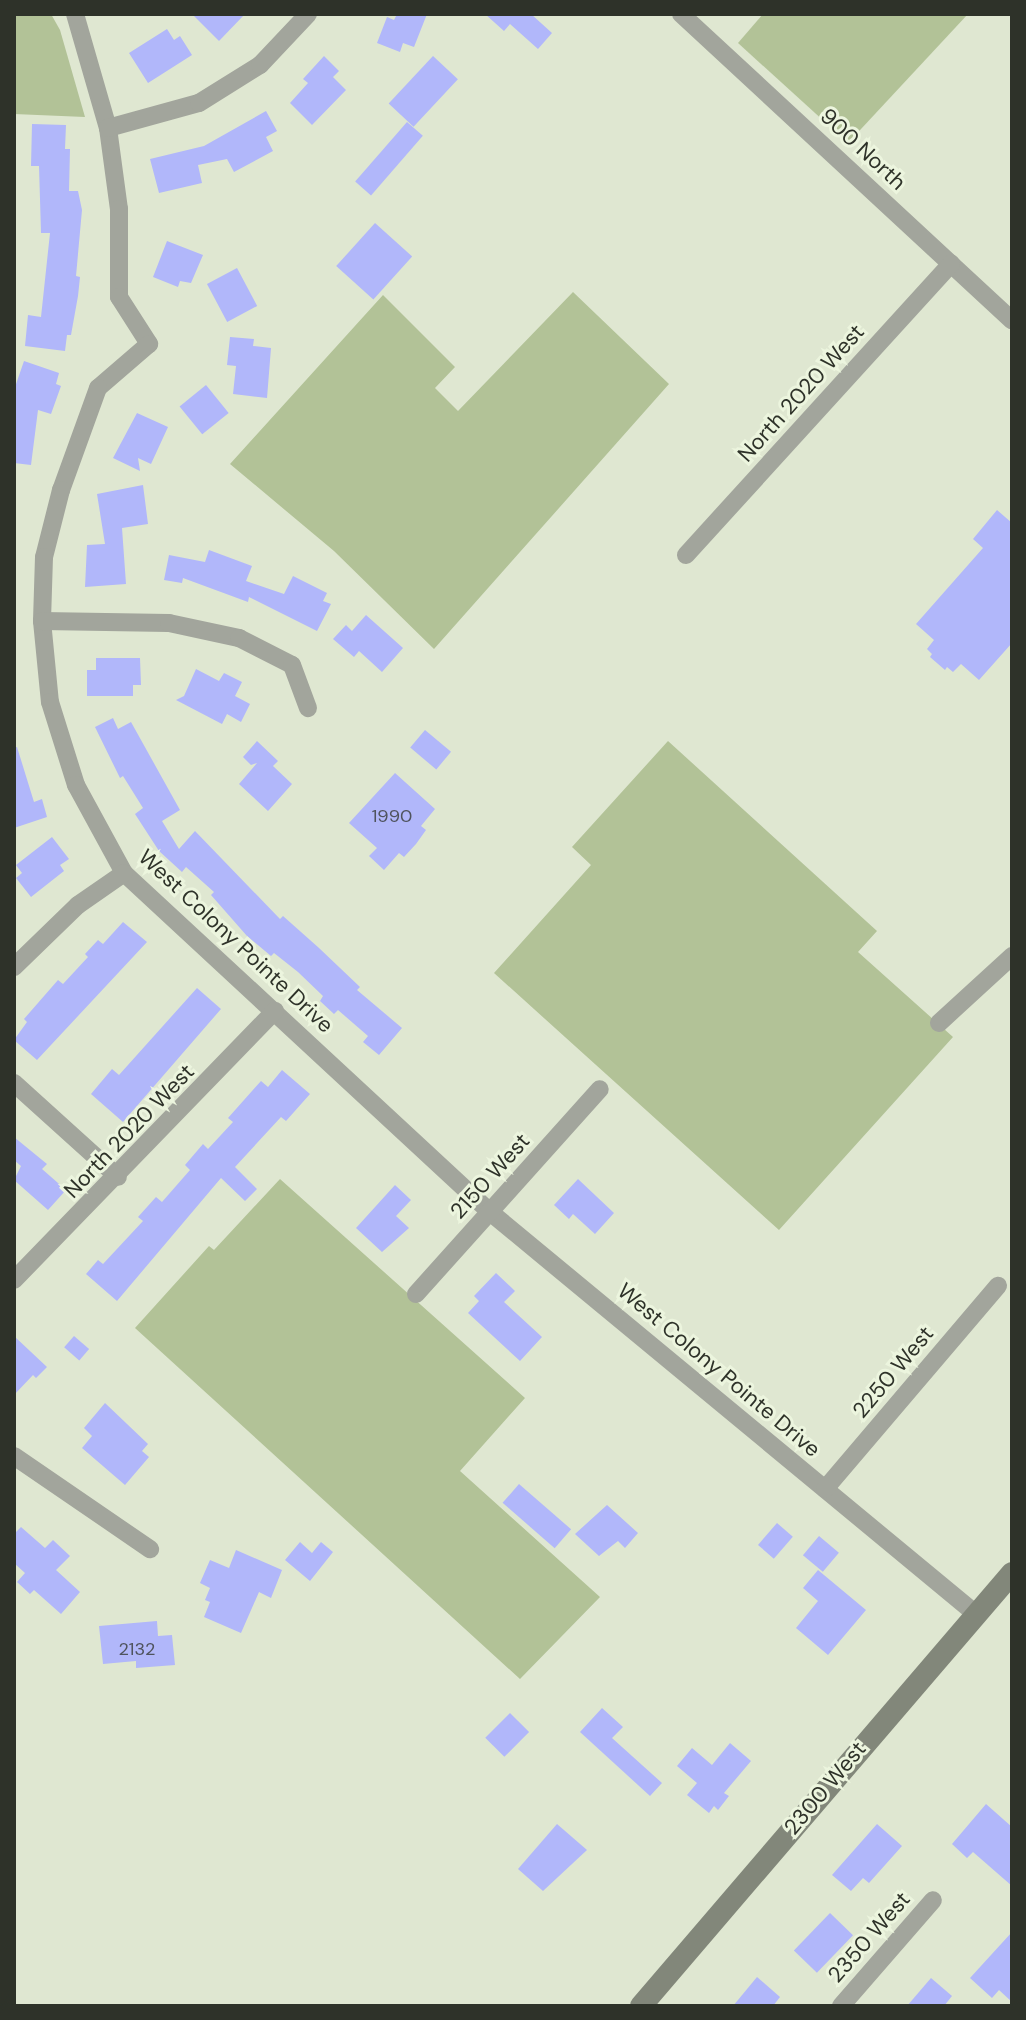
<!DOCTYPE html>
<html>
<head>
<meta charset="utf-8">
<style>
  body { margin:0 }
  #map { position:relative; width:1026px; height:2020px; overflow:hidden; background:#dfe7d1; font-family:"DM Sans",sans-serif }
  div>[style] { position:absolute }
  .green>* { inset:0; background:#b2c297 }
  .building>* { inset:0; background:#b1b7fa; transform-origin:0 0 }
  .minor>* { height:18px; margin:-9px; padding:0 9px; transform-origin:9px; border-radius:9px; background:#a2a59c }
  .secondary>* { height:22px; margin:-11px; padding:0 11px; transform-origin:11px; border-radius:11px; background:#82877a }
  span { translate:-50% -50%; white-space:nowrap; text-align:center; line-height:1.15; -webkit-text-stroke:6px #ecf5de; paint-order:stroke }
  .number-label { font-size:18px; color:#4f535d }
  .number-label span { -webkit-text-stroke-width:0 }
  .street-label { font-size:22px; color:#2e3229 }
  .frame { position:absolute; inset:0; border:16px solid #2e3229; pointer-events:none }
</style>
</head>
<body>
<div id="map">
  <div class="green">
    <i style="clip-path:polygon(14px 14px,51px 14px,60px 30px,85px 117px,14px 114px)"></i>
    <i style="clip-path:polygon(763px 14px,968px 14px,848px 143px,738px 43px)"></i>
    <i style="clip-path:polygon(573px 292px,669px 384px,434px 649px,334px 551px,230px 464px,383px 295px,455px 367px,435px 388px,458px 411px)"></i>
    <i style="clip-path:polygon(668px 741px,877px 931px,858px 952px,953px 1037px,779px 1230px,494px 973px,591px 865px,572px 847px)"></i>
    <i style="clip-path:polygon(280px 1179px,525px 1398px,460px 1471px,600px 1597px,520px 1679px,135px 1328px,209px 1246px,214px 1250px)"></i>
  </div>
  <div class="building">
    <i style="clip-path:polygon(192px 14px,245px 14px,219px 41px)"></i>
    <i style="clip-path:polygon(397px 14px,427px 14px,414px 47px,403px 43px,400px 52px,377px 43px,387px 17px,394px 20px)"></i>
    <i style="clip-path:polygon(485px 14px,531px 14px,552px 33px,538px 49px,510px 24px,504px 31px)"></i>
    <i style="clip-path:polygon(167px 29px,174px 40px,180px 36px,192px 55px,148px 83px,129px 53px)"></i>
    <i style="clip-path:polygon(324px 56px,339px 71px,333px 77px,346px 90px,312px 125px,290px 103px,308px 83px,303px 79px)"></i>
    <i style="left:433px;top:56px;width:34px;height:65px;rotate:43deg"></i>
    <i style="clip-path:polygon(266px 111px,277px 131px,266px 137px,273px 151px,234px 172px,227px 159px,198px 165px,202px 183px,159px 193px,150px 159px,204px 146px)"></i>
    <i style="left:407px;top:122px;width:21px;height:79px;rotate:41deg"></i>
    <i style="clip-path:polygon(32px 124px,66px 125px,65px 149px,70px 149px,69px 191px,78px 191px,82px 210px,76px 276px,80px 277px,78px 296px,71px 335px,67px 335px,65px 351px,25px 346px,28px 315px,41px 317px,50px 233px,41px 233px,39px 166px,31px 166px)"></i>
    <i style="left:375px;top:223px;width:50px;height:58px;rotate:42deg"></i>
    <i style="clip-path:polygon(167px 241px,203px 255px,191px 283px,180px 281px,178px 287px,153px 277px)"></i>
    <i style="left:237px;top:268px;width:43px;height:34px;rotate:62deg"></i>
    <i style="clip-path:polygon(230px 337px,254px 339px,253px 346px,271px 348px,267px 398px,233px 394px,236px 366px,227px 365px)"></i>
    <i style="clip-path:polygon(24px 361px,59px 373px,56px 384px,61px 386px,51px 414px,38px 410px,31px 465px,14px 463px,14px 390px)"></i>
    <i style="left:206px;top:385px;width:36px;height:34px;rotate:51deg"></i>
    <i style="clip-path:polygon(137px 413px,168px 427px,151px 464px,138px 458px,140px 471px,113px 458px)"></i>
    <i style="clip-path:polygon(143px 485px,148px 524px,122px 528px,126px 584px,85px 587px,87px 545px,105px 544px,97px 494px)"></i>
    <i style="clip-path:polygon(997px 510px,1012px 523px,1012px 643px,979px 680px,961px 664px,953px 672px,947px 667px,945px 670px,930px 657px,932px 654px,927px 649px,934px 640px,916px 624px,983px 548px,973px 539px)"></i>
    <i style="clip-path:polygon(209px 550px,252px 566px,246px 581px,284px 594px,293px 576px,327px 593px,323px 601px,331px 604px,317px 631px,249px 597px,248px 602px,183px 578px,182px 583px,164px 580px,169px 555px,205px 562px)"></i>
    <i style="clip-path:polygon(366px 615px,403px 648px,382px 672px,359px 651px,354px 657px,333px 639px,346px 625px,352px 631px)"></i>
    <i style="clip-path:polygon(96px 658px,140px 658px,141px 685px,133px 685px,133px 696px,87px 696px,87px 670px,96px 670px)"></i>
    <i style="clip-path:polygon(196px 669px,219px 681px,224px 673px,242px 682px,235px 696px,250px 704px,241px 722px,227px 714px,222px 724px,176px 700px,184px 696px)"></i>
    <i style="clip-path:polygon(113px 718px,118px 729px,131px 722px,180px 810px,162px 821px,179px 849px,195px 831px,280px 919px,283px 916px,319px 948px,360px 987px,357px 990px,402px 1028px,379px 1055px,363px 1042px,368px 1036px,338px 1010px,334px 1014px,320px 1001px,323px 996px,298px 972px,274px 953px,271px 956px,247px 936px,211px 895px,214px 892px,186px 867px,182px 872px,159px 851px,135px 814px,143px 808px,123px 776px,120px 778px,95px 727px)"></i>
    <i style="left:425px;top:730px;width:34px;height:23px;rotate:40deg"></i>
    <i style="clip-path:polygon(257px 741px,278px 761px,273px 766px,292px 784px,268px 811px,239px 784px,257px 763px,251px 765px,243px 757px)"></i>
    <i style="clip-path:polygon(17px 747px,34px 802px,42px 799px,47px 817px,14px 828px,14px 748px)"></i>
    <i style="clip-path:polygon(395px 773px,435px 809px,421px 826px,426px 830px,416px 844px,404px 857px,399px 853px,384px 870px,369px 856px,377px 848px,349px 823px)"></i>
    <i style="clip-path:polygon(52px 837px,69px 859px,60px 865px,64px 871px,31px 897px,16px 878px,22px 873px,16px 865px)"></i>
    <i style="clip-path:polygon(123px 922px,147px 942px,37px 1060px,14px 1040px,27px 1022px,24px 1019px,58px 980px,63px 984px,88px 957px,85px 954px,98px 940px,103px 944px)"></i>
    <i style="clip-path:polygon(197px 988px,221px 1009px,123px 1122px,91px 1094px,112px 1069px,119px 1075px)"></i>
    <i style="clip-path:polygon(282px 1070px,310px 1094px,286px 1121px,281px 1117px,235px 1167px,257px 1189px,245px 1201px,221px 1178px,117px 1301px,86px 1274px,98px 1260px,103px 1264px,143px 1221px,138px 1217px,156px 1197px,162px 1202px,190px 1170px,185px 1165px,203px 1144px,208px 1149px,233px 1122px,228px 1118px,261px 1081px,268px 1087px)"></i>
    <i style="clip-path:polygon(14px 1137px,47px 1164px,42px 1169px,66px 1190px,48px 1210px,14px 1180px,21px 1166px,14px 1160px)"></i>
    <i style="clip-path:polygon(578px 1179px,614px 1213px,595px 1234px,573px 1214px,569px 1219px,554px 1205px)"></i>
    <i style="clip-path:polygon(395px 1185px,411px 1200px,396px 1216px,409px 1228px,382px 1252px,356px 1228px)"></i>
    <i style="clip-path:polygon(496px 1273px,515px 1291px,504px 1302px,542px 1337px,520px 1361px,468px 1313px,479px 1301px,474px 1296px)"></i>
    <i style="clip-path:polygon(14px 1336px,47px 1367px,36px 1378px,33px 1375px,14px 1395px)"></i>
    <i style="left:74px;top:1336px;width:20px;height:15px;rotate:41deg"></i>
    <i style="clip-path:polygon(105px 1403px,148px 1444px,142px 1451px,149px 1457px,125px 1485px,82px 1448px,92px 1436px,84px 1428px)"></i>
    <i style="left:519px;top:1484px;width:69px;height:25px;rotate:41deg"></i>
    <i style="clip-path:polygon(607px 1505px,638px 1533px,625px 1548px,618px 1541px,599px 1556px,575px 1534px)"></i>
    <i style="left:777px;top:1523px;width:21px;height:29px;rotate:41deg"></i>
    <i style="clip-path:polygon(21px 1527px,45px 1548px,53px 1540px,70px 1556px,56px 1570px,80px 1592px,61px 1614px,34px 1590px,30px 1594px,17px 1582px,25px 1573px,14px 1563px,14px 1534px)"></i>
    <i style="left:819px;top:1536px;width:26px;height:25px;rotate:40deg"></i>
    <i style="clip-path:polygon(300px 1542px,312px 1553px,321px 1542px,333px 1552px,310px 1581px,285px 1560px)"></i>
    <i style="clip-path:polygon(236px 1550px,282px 1570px,271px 1598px,259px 1592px,241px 1633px,204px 1617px,210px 1602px,205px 1600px,210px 1588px,200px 1583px,210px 1560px,229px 1568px)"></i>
    <i style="clip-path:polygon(818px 1570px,866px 1610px,828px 1655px,796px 1628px,818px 1601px,803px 1588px)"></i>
    <i style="clip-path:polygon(157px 1621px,158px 1636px,172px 1635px,175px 1665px,136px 1668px,136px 1661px,103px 1664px,99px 1626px)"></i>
    <i style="clip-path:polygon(602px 1708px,623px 1727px,612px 1738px,662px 1783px,650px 1796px,580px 1732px)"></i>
    <i style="left:510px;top:1713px;width:27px;height:35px;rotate:45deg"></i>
    <i style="clip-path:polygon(730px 1743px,751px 1761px,724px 1793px,729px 1796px,718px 1810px,714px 1806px,709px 1813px,687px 1795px,697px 1783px,677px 1766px,692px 1748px,712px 1765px)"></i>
    <i style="clip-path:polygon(986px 1804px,1012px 1827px,1012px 1886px,973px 1852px,967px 1858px,952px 1844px)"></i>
    <i style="clip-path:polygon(557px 1824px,587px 1850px,543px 1891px,518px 1869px)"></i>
    <i style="clip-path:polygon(877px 1824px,902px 1846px,869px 1883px,863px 1878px,851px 1891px,832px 1875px)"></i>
    <i style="left:830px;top:1913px;width:32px;height:52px;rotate:44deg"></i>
    <i style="clip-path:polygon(1012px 1932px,1012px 2002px,999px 1990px,992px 1998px,970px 1978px)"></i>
    <i style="clip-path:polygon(757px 1977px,780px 1997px,773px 2006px,733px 2006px)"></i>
    <i style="clip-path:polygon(931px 1978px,952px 1996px,944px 2006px,907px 2006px)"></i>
  </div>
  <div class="minor">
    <i style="left:75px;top:14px;width:119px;rotate:73.9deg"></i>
    <i style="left:108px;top:128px;width:82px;rotate:82.3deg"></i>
    <i style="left:119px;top:209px;width:88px;rotate:90deg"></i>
    <i style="left:119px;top:297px;width:56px;rotate:57.4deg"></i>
    <i style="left:149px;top:344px;width:67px;rotate:139.2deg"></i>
    <i style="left:98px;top:388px;width:109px;rotate:109.9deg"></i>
    <i style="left:61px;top:490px;width:69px;rotate:104.2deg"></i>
    <i style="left:44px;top:557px;width:64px;rotate:91.8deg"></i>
    <i style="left:42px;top:621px;width:81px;rotate:84.4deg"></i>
    <i style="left:50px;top:702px;width:87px;rotate:72.6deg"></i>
    <i style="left:76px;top:785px;width:100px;rotate:61.4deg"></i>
    <i style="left:124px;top:873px;width:499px;rotate:42.8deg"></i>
    <i style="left:490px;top:1212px;width:631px;rotate:39.6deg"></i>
    <i style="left:681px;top:14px;width:451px;rotate:42.8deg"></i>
    <i style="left:108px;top:128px;width:94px;rotate:-15.4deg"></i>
    <i style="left:199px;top:103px;width:72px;rotate:-31.9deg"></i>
    <i style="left:260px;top:65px;width:70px;rotate:-46.7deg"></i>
    <i style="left:686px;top:555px;width:394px;rotate:-47.7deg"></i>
    <i style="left:42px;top:621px;width:127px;rotate:0.9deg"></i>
    <i style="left:169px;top:623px;width:72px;rotate:12.1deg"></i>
    <i style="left:239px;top:638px;width:59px;rotate:27deg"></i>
    <i style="left:292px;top:665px;width:46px;rotate:69.6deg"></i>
    <i style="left:14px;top:967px;width:89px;rotate:-44.1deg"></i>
    <i style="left:78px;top:905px;width:56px;rotate:-34.8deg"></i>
    <i style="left:939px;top:1023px;width:99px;rotate:-42.5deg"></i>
    <i style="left:14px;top:1083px;width:140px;rotate:42.1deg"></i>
    <i style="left:14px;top:1280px;width:375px;rotate:-45.9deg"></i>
    <i style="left:416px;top:1294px;width:275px;rotate:-48.1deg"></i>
    <i style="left:14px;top:1456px;width:165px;rotate:34.4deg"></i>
    <i style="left:825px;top:1489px;width:267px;rotate:-49.6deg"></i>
    <i style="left:841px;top:2006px;width:140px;rotate:-49deg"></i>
  </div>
  <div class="secondary">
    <i style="left:641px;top:2006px;width:570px;rotate:-49.41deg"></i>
  </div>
  <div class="number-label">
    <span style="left:392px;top:816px">1990</span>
    <span style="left:137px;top:1649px">2132</span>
  </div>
  <div class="street-label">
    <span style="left:863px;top:149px;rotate:43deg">900 North</span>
    <span style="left:801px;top:393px;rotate:-48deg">North 2020 West</span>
    <span style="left:236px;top:941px;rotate:43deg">West Colony Pointe Drive</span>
    <span style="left:129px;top:1131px;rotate:-46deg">North 2020 West</span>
    <span style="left:490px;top:1176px;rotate:-48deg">2150 West</span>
    <span style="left:719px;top:1370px;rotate:40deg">West Colony Pointe Drive</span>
    <span style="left:893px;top:1372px;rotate:-50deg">2250 West</span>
    <span style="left:825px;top:1788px;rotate:-50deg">2300 West</span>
    <span style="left:869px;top:1937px;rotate:-49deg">2350 West</span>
  </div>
  <div class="frame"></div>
</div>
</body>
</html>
